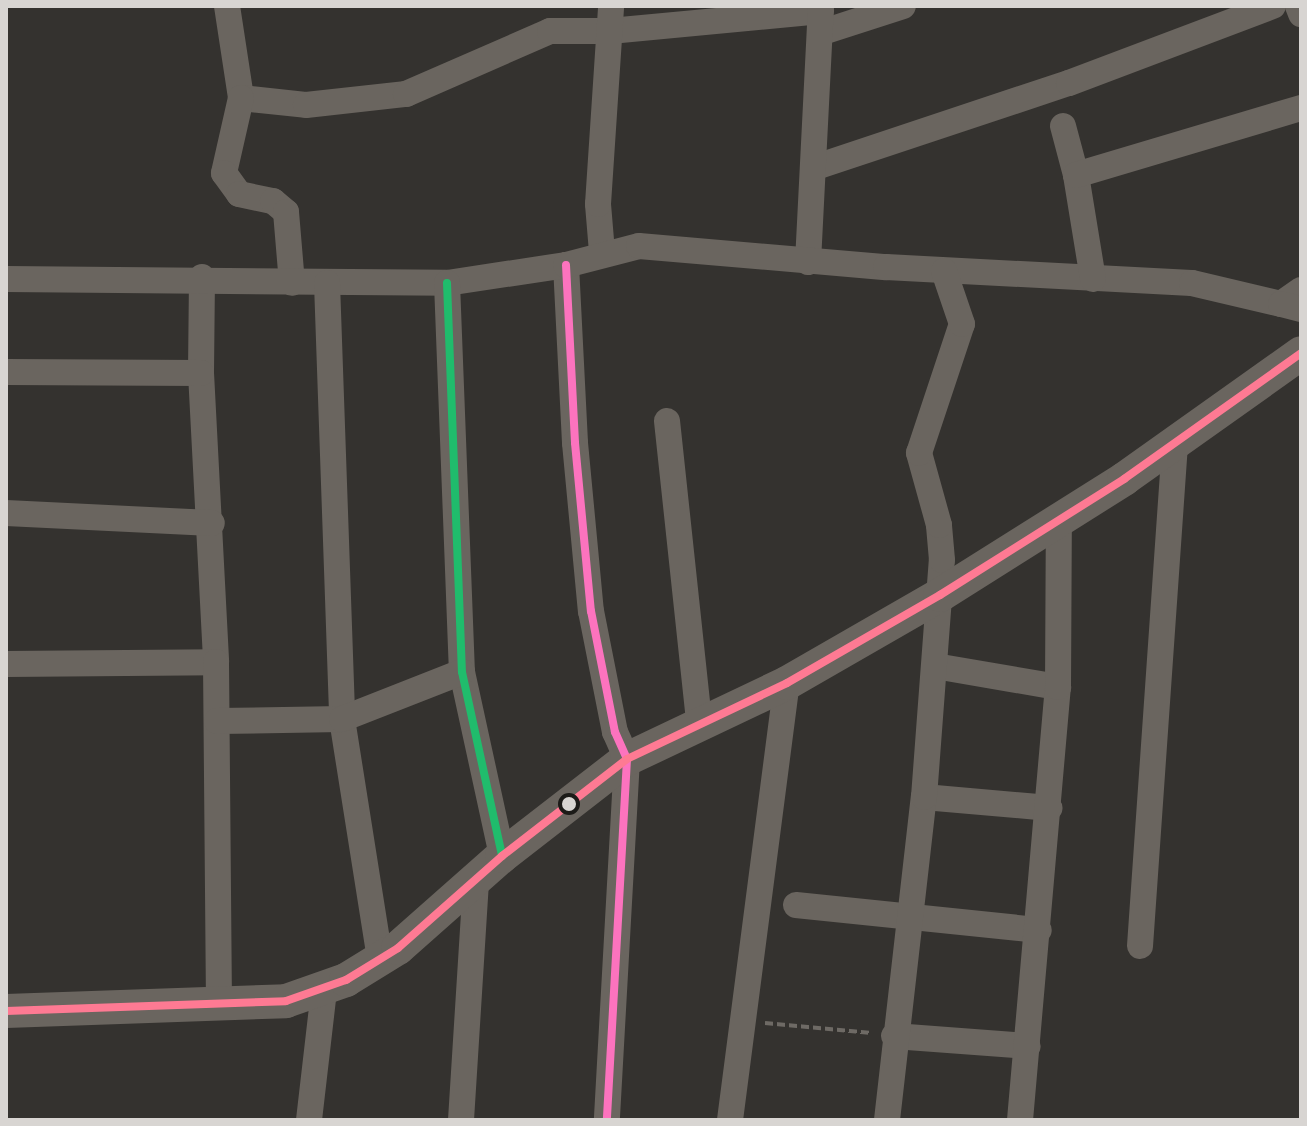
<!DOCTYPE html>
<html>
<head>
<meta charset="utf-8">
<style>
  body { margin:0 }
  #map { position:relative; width:1307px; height:1126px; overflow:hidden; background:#34322f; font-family:"IBM Plex Sans",sans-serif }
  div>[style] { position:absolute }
  .path>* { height:4px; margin-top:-2px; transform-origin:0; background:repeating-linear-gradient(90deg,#6e6a65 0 8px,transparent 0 12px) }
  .minor>* { height:26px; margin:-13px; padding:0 13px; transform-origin:13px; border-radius:13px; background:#6a655f }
  .tertiary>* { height:34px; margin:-17px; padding:0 17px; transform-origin:17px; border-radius:17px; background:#6a655f }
  .bus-1>* { height:8px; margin:-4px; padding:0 4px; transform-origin:4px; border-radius:4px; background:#fc73be }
  .bus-2>* { height:8px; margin:-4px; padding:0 4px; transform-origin:4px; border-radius:4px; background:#20bc6c }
  .bus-3>* { height:8px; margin:-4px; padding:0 4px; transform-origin:4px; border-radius:4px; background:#fe7a93 }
  .dots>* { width:22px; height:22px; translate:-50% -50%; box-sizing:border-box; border:4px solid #1c1b18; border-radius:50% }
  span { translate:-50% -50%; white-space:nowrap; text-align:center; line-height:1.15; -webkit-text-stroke:6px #1c1b18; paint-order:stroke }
  .frame { position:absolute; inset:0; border:8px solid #d8d5d2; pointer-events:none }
</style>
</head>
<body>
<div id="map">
  <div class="path">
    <i style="left:765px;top:1023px;width:107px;rotate:5.3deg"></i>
  </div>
  <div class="minor">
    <i style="left:227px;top:6px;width:93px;rotate:81.3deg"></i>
    <i style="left:241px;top:98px;width:65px;rotate:6.1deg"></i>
    <i style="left:306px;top:105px;width:101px;rotate:-6.3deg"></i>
    <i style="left:406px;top:94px;width:157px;rotate:-23.6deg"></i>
    <i style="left:550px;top:31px;width:60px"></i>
    <i style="left:610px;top:31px;width:212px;rotate:-5.4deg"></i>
    <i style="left:1298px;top:6px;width:9px;rotate:69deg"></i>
    <i style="left:823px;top:32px;width:84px;rotate:-18deg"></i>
    <i style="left:241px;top:98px;width:77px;rotate:102.8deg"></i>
    <i style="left:224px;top:173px;width:26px;rotate:54deg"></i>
    <i style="left:239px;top:194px;width:35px;rotate:12deg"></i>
    <i style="left:273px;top:201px;width:17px;rotate:40deg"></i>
    <i style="left:286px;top:212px;width:71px;rotate:85.2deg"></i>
    <i style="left:1063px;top:126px;width:51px;rotate:75.1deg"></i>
    <i style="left:813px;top:168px;width:270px;rotate:-18.4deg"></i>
    <i style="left:1069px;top:83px;width:218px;rotate:-20.7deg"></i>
    <i style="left:602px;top:252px;width:48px;rotate:-94.8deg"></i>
    <i style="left:598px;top:204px;width:198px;rotate:-86.2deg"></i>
    <i style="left:808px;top:262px;width:256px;rotate:-87.1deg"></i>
    <i style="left:566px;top:265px;width:178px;rotate:87.1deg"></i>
    <i style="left:575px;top:443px;width:169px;rotate:84.6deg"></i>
    <i style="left:591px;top:611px;width:123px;rotate:78.8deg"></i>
    <i style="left:615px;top:732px;width:30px;rotate:66deg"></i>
    <i style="left:627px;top:759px;width:362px;rotate:93.2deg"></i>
    <i style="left:202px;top:277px;width:96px;rotate:90.6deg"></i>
    <i style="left:201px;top:373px;width:289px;rotate:87deg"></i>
    <i style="left:6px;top:279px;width:441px;rotate:0.5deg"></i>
    <i style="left:447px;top:283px;width:120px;rotate:-8.6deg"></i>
    <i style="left:566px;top:265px;width:75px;rotate:-14.6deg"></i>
    <i style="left:639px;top:246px;width:248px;rotate:4.9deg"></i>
    <i style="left:886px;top:267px;width:306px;rotate:3deg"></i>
    <i style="left:1192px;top:283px;width:91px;rotate:13.3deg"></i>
    <i style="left:1093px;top:279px;width:105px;rotate:-99.3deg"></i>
    <i style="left:1076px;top:175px;width:235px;rotate:-16.6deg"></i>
    <i style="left:327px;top:283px;width:436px;rotate:88deg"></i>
    <i style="left:342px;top:719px;width:244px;rotate:81deg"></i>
    <i style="left:447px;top:283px;width:389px;rotate:87.8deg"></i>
    <i style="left:462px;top:672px;width:188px;rotate:77.7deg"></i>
    <i style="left:1301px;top:290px;width:24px;rotate:145deg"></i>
    <i style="left:1281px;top:304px;width:21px;rotate:14deg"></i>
    <i style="left:6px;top:372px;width:195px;rotate:0.3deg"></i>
    <i style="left:667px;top:421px;width:303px;rotate:83.9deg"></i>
    <i style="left:6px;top:513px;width:206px;rotate:2.8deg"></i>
    <i style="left:6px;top:664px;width:210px;rotate:-0.5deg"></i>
    <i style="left:216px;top:662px;width:342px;rotate:89.5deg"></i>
    <i style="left:935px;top:666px;width:125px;rotate:9.7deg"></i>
    <i style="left:217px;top:721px;width:125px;rotate:-0.9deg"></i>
    <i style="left:342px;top:719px;width:129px;rotate:-21.4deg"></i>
    <i style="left:924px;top:797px;width:126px;rotate:5deg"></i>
    <i style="left:796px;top:905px;width:244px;rotate:5.9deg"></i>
    <i style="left:1140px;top:946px;width:503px;rotate:-86.01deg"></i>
    <i style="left:894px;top:1036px;width:134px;rotate:4.3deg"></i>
    <i style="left:309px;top:1120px;width:130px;rotate:-83.4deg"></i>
    <i style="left:461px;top:1120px;width:238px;rotate:-86.4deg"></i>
    <i style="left:730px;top:1120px;width:441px;rotate:-82.6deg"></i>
    <i style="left:887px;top:1120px;width:325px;rotate:-83.5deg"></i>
    <i style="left:924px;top:797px;width:238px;rotate:-85.7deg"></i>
    <i style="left:942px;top:560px;width:35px;rotate:-95deg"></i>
    <i style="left:939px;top:525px;width:75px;rotate:-105.5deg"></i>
    <i style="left:919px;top:453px;width:136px;rotate:-71.6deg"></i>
    <i style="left:962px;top:324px;width:56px;rotate:-108.8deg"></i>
    <i style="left:1020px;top:1120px;width:435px;rotate:-85deg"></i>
    <i style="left:1058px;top:687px;width:164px;rotate:-89.7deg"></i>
  </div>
  <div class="tertiary">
    <i style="left:6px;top:1011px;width:280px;rotate:-2deg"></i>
    <i style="left:286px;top:1001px;width:64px;rotate:-19.3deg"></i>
    <i style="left:346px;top:980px;width:61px;rotate:-31.6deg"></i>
    <i style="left:398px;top:948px;width:139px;rotate:-41.5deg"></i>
    <i style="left:502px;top:856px;width:158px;rotate:-37.8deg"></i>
    <i style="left:627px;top:759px;width:177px;rotate:-25.4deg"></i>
    <i style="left:787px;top:683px;width:177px;rotate:-29.9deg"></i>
    <i style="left:940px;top:595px;width:218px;rotate:-32.2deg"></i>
    <i style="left:1124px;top:479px;width:217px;rotate:-35.4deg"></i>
  </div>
  <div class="bus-1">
    <i style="left:566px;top:265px;width:178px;rotate:87.1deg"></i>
    <i style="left:575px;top:443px;width:169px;rotate:84.6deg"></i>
    <i style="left:591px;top:611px;width:123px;rotate:78.8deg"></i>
    <i style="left:615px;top:732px;width:30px;rotate:66deg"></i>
    <i style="left:627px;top:759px;width:362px;rotate:93.2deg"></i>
  </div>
  <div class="bus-2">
    <i style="left:447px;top:283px;width:389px;rotate:87.8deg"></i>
    <i style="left:462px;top:672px;width:188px;rotate:77.7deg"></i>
  </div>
  <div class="bus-3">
    <i style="left:6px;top:1011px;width:280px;rotate:-2deg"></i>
    <i style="left:286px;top:1001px;width:64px;rotate:-19.3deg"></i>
    <i style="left:346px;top:980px;width:61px;rotate:-31.6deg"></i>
    <i style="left:398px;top:948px;width:139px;rotate:-41.5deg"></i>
    <i style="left:502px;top:856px;width:158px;rotate:-37.8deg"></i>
    <i style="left:627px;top:759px;width:177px;rotate:-25.4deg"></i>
    <i style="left:787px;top:683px;width:177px;rotate:-29.9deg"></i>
    <i style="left:940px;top:595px;width:218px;rotate:-32.2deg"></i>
    <i style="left:1124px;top:479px;width:217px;rotate:-35.4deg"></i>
  </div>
  <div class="dots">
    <i style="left:569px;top:804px;background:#d8d5d2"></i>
  </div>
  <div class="frame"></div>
</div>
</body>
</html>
